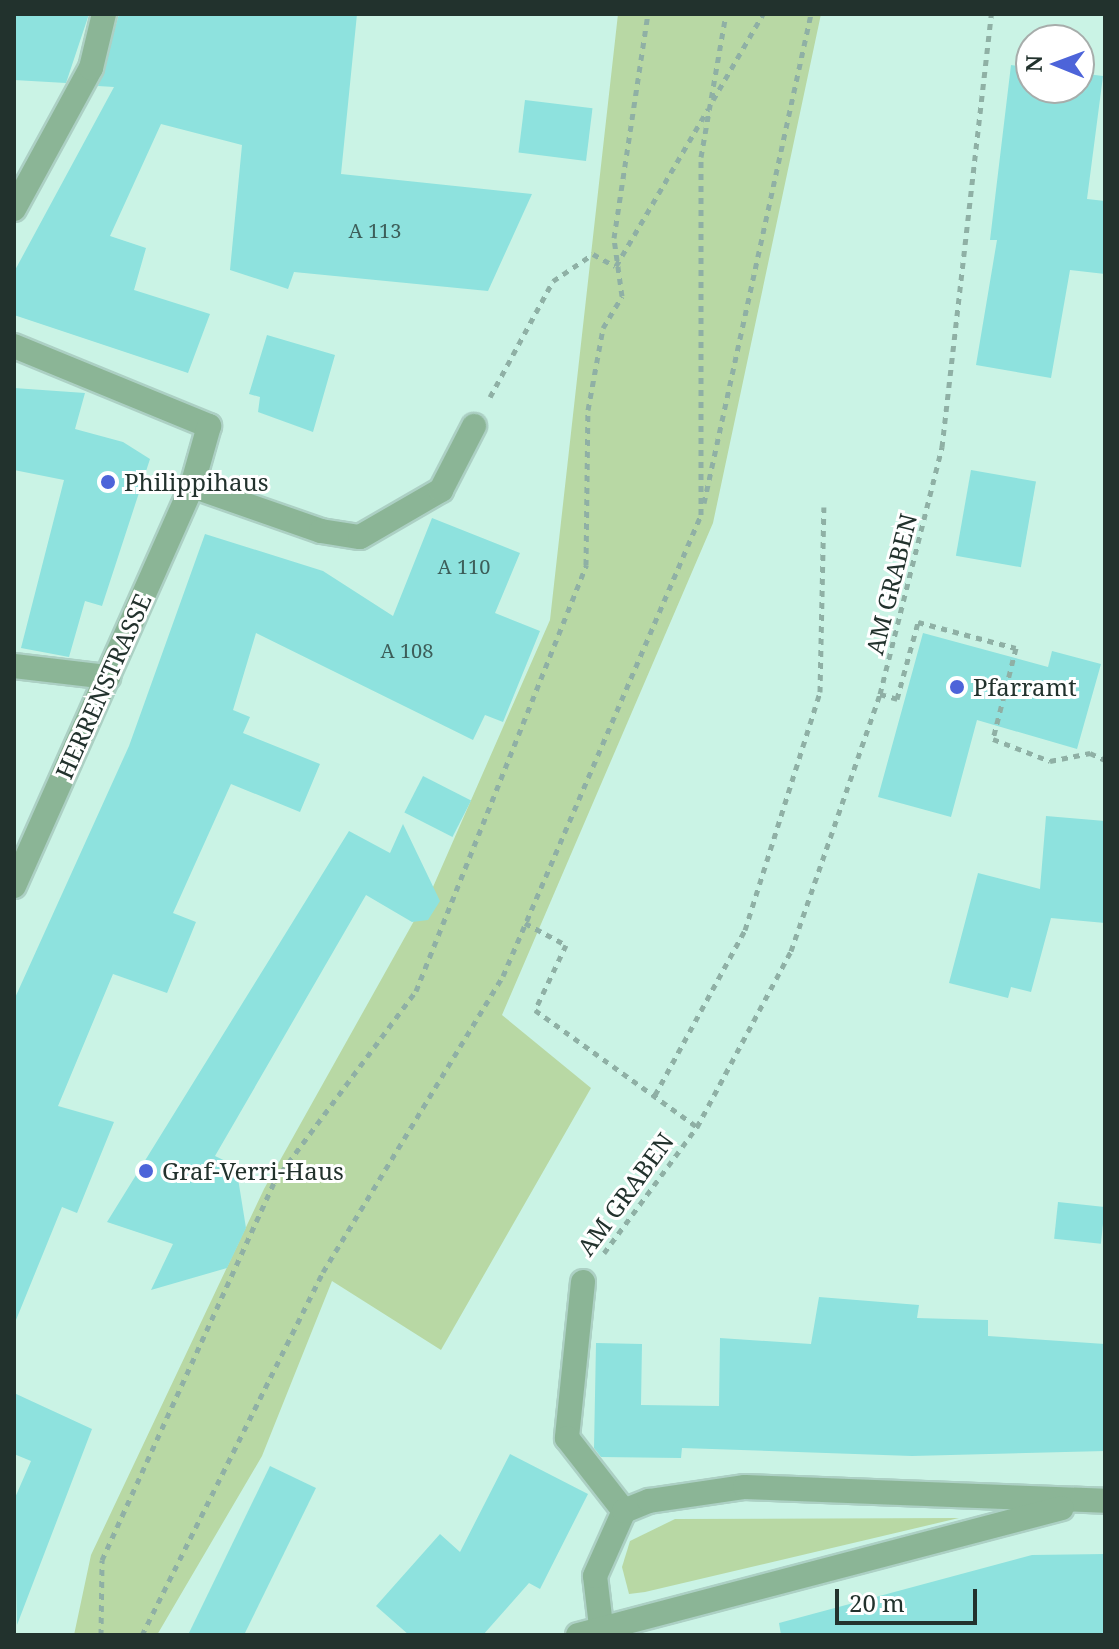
<!DOCTYPE html>
<html>
<head>
<meta charset="utf-8">
<style>
  body { margin:0 }
  #map { position:relative; width:1119px; height:1649px; overflow:hidden; background:#caf3e5; font-family:"Noto Serif",serif }
  div>[style] { position:absolute }
  .green>* { inset:0; background:#b8d8a4 }
  .building>* { inset:0; background:#8ee2de; transform-origin:0 0 }
  .path>* { height:5px; margin-top:-2.5px; transform-origin:0; background:repeating-linear-gradient(90deg,#8fb0a5 0 6px,transparent 0 12px) }
  .roads { filter:drop-shadow(2px 0 #acd0c4) drop-shadow(-2px 0 #acd0c4) drop-shadow(0 2px #acd0c4) drop-shadow(0 -2px #acd0c4) }
  .minor>* { height:24px; margin:-12px; padding:0 12px; transform-origin:12px; border-radius:12px; background:#8bb596 }
  .dots>* { width:22px; height:22px; translate:-50% -50%; box-sizing:border-box; border:4px solid #fff; border-radius:50% }
  span { translate:-50% -50%; white-space:nowrap; text-align:center; line-height:1.15; -webkit-text-stroke:6px #fff; paint-order:stroke }
  .number-label { font-size:20px; color:#3d5e59 }
  .number-label span { -webkit-text-stroke-width:0 }
  .poi-label { font-size:24px; color:#22322d }
  .left { translate:0 -50%; text-align:left }
  .street-label { font-size:24px; color:#22322d }
  .frame { position:absolute; inset:0; border:16px solid #22322d; pointer-events:none }
  .north { position:absolute; left:1015px; top:24px; width:80px; height:80px; box-sizing:border-box; background:#fff; border:2px solid #a7adab; border-radius:50%; rotate:271deg; font-size:22px; font-weight:700; line-height:32px; text-align:center; color:#22322d }
  .north::after { content:''; display:block; margin:auto; width:28px; height:36px; background:#4d64d9; clip-path:polygon(50% 0,100% 100%,50% 72%,0 100%) }
  .scale { position:absolute; left:835px; top:1589px; width:142px; height:36px; box-sizing:border-box; border:4px solid #22322d; border-top:0; padding-left:10px; font-size:24px; line-height:28px; white-space:nowrap; color:#22322d; -webkit-text-stroke:6px #fff; paint-order:stroke }
</style>
</head>
<body>
<div id="map">
  <div class="green">
    <i style="clip-path:polygon(618px 14px,821px 14px,713px 523px,502px 1015px,591px 1088px,441px 1350px,332px 1281px,262px 1456px,157px 1635px,74px 1635px,91px 1555px,264px 1189px,433px 887px,550px 620px)"></i>
    <i style="clip-path:polygon(959px 1518px,645px 1592px,629px 1594px,622px 1567px,630px 1541px,675px 1519px)"></i>
  </div>
  <div class="building">
    <i style="clip-path:polygon(14px 14px,89px 14px,66px 83px,14px 80px)"></i>
    <i style="clip-path:polygon(119px 14px,357px 14px,341px 174px,532px 194px,488px 291px,294px 272px,288px 289px,230px 270px,242px 145px,161px 124px,110px 236px,146px 248px,134px 290px,210px 314px,188px 373px,14px 315px,14px 272px,114px 87px,98px 86px)"></i>
    <i style="clip-path:polygon(1011px 65px,1031px 68px,1031px 88px,1079px 88px,1079px 73px,1103px 76px,1087px 199px,1105px 201px,1105px 274px,1070px 270px,1051px 378px,976px 365px,997px 240px,990px 240px)"></i>
    <i style="left:525px;top:100px;width:68px;height:53px;rotate:7deg"></i>
    <i style="clip-path:polygon(267px 335px,335px 355px,313px 432px,258px 412px,260px 397px,249px 394px)"></i>
    <i style="clip-path:polygon(14px 388px,85px 393px,75px 429px,123px 442px,150px 459px,102px 606px,85px 601px,69px 657px,21px 648px,64px 480px,14px 470px)"></i>
    <i style="left:971px;top:470px;width:66px;height:87px;rotate:10deg"></i>
    <i style="clip-path:polygon(432px 518px,520px 553px,495px 613px,540px 631px,503px 722px,485px 715px,473px 740px,256px 633px,233px 710px,250px 717px,243px 733px,320px 764px,300px 812px,231px 784px,173px 913px,196px 922px,167px 993px,113px 974px,58px 1106px,114px 1122px,77px 1213px,62px 1207px,14px 1325px,14px 1000px,129px 746px,205px 534px,323px 571px,393px 616px)"></i>
    <i style="clip-path:polygon(923px 633px,1048px 667px,1052px 651px,1101px 664px,1077px 749px,977px 720px,951px 817px,878px 797px)"></i>
    <i style="left:423px;top:776px;width:54px;height:41px;rotate:27deg"></i>
    <i style="clip-path:polygon(1046px 816px,1105px 821px,1105px 923px,1051px 918px,1031px 992px,1011px 987px,1008px 998px,949px 983px,978px 873px,1040px 889px)"></i>
    <i style="clip-path:polygon(403px 824px,440px 901px,428px 920px,412px 922px,366px 895px,215px 1156px,236px 1166px,246px 1228px,227px 1268px,151px 1290px,173px 1244px,107px 1222px,349px 831px,390px 853px)"></i>
    <i style="left:1058px;top:1202px;width:47px;height:37px;rotate:6deg"></i>
    <i style="clip-path:polygon(819px 1297px,919px 1305px,917px 1318px,988px 1320px,988px 1336px,1105px 1344px,1105px 1451px,912px 1456px,682px 1448px,681px 1458px,601px 1457px,594px 1448px,596px 1343px,642px 1344px,641px 1405px,719px 1406px,720px 1338px,811px 1344px)"></i>
    <i style="clip-path:polygon(14px 1393px,92px 1429px,17px 1625px,14px 1500px,31px 1461px,14px 1454px)"></i>
    <i style="clip-path:polygon(510px 1454px,588px 1494px,540px 1589px,529px 1583px,483px 1635px,409px 1635px,376px 1606px,440px 1534px,460px 1552px)"></i>
    <i style="clip-path:polygon(270px 1466px,316px 1488px,244px 1635px,188px 1635px)"></i>
    <i style="clip-path:polygon(1105px 1554px,1105px 1635px,781px 1635px,779px 1623px,1032px 1555px)"></i>
  </div>
  <div class="path">
    <i style="left:713px;top:100px;width:99px;rotate:-59.8deg"></i>
    <i style="left:616px;top:266px;width:182px;rotate:-59.6deg"></i>
    <i style="left:490px;top:397px;width:132px;rotate:-61.5deg"></i>
    <i style="left:553px;top:281px;width:48px;rotate:-34deg"></i>
    <i style="left:593px;top:254px;width:25px;rotate:29deg"></i>
    <i style="left:704px;top:503px;width:501px;rotate:-77.66deg"></i>
    <i style="left:880px;top:694px;width:18px;rotate:16deg"></i>
    <i style="left:897px;top:699px;width:80px;rotate:-74.7deg"></i>
    <i style="left:918px;top:622px;width:101px;rotate:14.9deg"></i>
    <i style="left:1016px;top:648px;width:94px;rotate:104.2deg"></i>
    <i style="left:993px;top:739px;width:61px;rotate:21.1deg"></i>
    <i style="left:1050px;top:761px;width:41px;rotate:-11.3deg"></i>
    <i style="left:1090px;top:753px;width:17px;rotate:25deg"></i>
    <i style="left:525px;top:923px;width:47px;rotate:28.2deg"></i>
    <i style="left:566px;top:945px;width:72px;rotate:115.5deg"></i>
    <i style="left:535px;top:1010px;width:200px;rotate:35.8deg"></i>
    <i style="left:655px;top:1095px;width:188px;rotate:-61.4deg"></i>
    <i style="left:745px;top:930px;width:250px;rotate:-72.5deg"></i>
    <i style="left:820px;top:692px;width:185px;rotate:-88.8deg"></i>
    <i style="left:604px;top:1253px;width:157px;rotate:-53.6deg"></i>
    <i style="left:697px;top:1127px;width:200px;rotate:-61.9deg"></i>
    <i style="left:791px;top:951px;width:272px;rotate:-70.9deg"></i>
    <i style="left:880px;top:694px;width:255px;rotate:-75.9deg"></i>
    <i style="left:942px;top:447px;width:436px;rotate:-83.5deg"></i>
    <i style="left:101px;top:1635px;width:75px;rotate:-89.2deg"></i>
    <i style="left:102px;top:1560px;width:415px;rotate:-65.5deg"></i>
    <i style="left:274px;top:1182px;width:238px;rotate:-53.4deg"></i>
    <i style="left:416px;top:991px;width:459px;rotate:-68.2deg"></i>
    <i style="left:586px;top:565px;width:155px;rotate:-89.3deg"></i>
    <i style="left:588px;top:410px;width:83px;rotate:-79.6deg"></i>
    <i style="left:603px;top:328px;width:37px;rotate:-59deg"></i>
    <i style="left:622px;top:296px;width:59px;rotate:-97.9deg"></i>
    <i style="left:614px;top:238px;width:227px;rotate:-81.4deg"></i>
    <i style="left:142px;top:1635px;width:406px;rotate:-63.5deg"></i>
    <i style="left:323px;top:1272px;width:346px;rotate:-58.7deg"></i>
    <i style="left:503px;top:976px;width:502px;rotate:-66.76deg"></i>
    <i style="left:701px;top:515px;width:358px;rotate:-90deg"></i>
    <i style="left:701px;top:157px;width:145px;rotate:-80.1deg"></i>
  </div>
  <div class="roads">
    <div class="minor">
      <i style="left:14px;top:209px;width:161px;rotate:-61.4deg"></i>
      <i style="left:91px;top:68px;width:56px;rotate:-76.5deg"></i>
      <i style="left:14px;top:346px;width:211px;rotate:22.3deg"></i>
      <i style="left:209px;top:426px;width:62px;rotate:105.8deg"></i>
      <i style="left:192px;top:486px;width:137px;rotate:19.2deg"></i>
      <i style="left:321px;top:531px;width:39px;rotate:9deg"></i>
      <i style="left:360px;top:537px;width:94px;rotate:-30.1deg"></i>
      <i style="left:441px;top:490px;width:72px;rotate:-62.7deg"></i>
      <i style="left:14px;top:666px;width:95px;rotate:6.7deg"></i>
      <i style="left:14px;top:886px;width:438px;rotate:-66deg"></i>
      <i style="left:583px;top:1282px;width:157px;rotate:95.9deg"></i>
      <i style="left:567px;top:1438px;width:93px;rotate:52deg"></i>
      <i style="left:601px;top:1626px;width:50px;rotate:-96.8deg"></i>
      <i style="left:595px;top:1576px;width:71px;rotate:-66deg"></i>
      <i style="left:624px;top:1511px;width:27px;rotate:-22deg"></i>
      <i style="left:649px;top:1501px;width:97px;rotate:-8.3deg"></i>
      <i style="left:745px;top:1487px;width:360px;rotate:2.2deg"></i>
      <i style="left:578px;top:1635px;width:500px;rotate:-14.7deg"></i>
    </div>
  </div>
  <div class="dots">
    <i style="left:108px;top:482px;background:#4d64d9"></i>
    <i style="left:957px;top:687px;background:#4d64d9"></i>
    <i style="left:146px;top:1171px;background:#4d64d9"></i>
  </div>
  <div class="number-label">
    <span style="left:375px;top:230px">A 113</span>
    <span style="left:464px;top:566px">A 110</span>
    <span style="left:407px;top:650px">A 108</span>
  </div>
  <div class="poi-label">
    <span class="left" style="left:124px;top:482px">Philippihaus</span>
    <span class="left" style="left:973px;top:687px">Pfarramt</span>
    <span class="left" style="left:162px;top:1171px">Graf-Verri-Haus</span>
  </div>
  <div class="street-label">
    <span style="left:891px;top:584px;rotate:-76deg">AM GRABEN</span>
    <span style="left:103px;top:686px;rotate:-66deg">HERRENSTRASSE</span>
    <span style="left:625px;top:1194px;rotate:-54deg">AM GRABEN</span>
  </div>
  <div class="frame"></div>
  <div class="north">N</div>
  <div class="scale">20 m</div>
</div>
</body>
</html>
